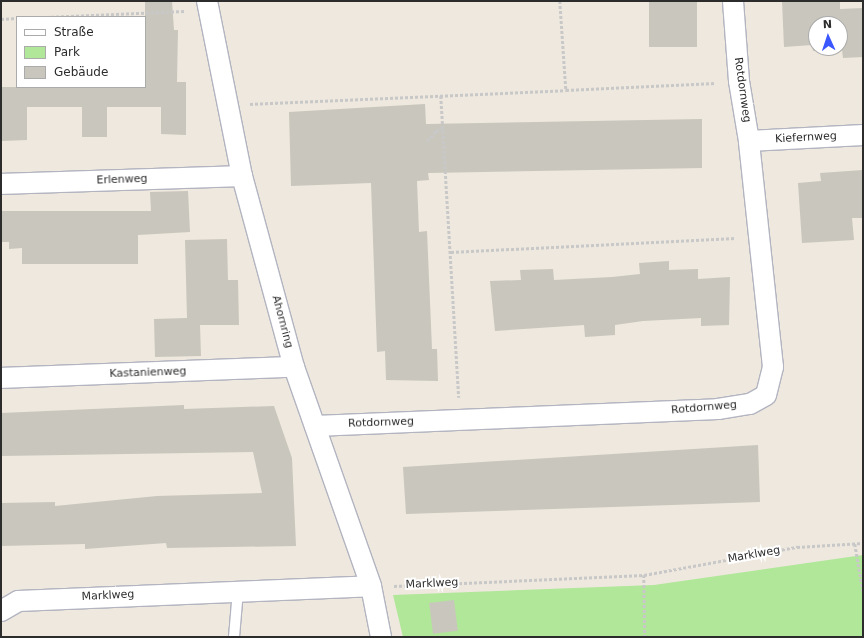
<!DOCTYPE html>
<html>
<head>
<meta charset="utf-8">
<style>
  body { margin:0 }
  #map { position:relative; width:864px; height:638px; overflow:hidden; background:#eee8de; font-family:"DejaVu Sans",sans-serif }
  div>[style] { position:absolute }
  .green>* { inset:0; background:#b0e799 }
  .building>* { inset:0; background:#c9c6bd; transform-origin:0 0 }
  .path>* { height:2.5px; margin-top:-1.25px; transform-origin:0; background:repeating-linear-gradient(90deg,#c8c8c8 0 3px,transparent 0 5px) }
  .roads { filter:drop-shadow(1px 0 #b2b4c0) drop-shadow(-1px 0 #b2b4c0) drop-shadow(0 1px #b2b4c0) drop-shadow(0 -1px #b2b4c0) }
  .service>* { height:10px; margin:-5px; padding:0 5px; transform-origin:5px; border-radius:5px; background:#fff }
  .minor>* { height:20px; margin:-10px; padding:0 10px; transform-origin:10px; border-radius:10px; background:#fff }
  span { translate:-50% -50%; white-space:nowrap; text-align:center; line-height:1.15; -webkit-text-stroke:4px #fff; paint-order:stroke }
  .street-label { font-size:11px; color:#2c2c2c }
  .frame { position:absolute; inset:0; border:2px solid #2c2c2c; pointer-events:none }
  .legend { position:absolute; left:16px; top:16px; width:130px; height:72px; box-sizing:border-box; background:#fff; border:1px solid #ababab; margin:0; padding:5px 7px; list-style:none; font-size:12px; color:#2c2c2c }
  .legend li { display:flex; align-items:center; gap:8px; height:20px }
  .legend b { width:20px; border:1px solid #ababab }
  .north { position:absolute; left:808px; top:16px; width:40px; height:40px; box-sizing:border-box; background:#fff; border:1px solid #ababab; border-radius:50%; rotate:357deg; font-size:11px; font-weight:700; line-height:16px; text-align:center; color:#2c2c2c }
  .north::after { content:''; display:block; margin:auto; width:14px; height:18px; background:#3b57ff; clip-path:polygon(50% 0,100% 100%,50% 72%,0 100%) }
</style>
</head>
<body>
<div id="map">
  <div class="green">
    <i style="clip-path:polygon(863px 555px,863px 637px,403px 637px,393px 595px,654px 585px)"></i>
  </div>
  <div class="building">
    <i style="clip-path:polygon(145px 1px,172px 1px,174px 30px,178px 30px,177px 82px,186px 82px,186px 135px,161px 134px,161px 107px,107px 107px,107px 137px,82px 137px,82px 107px,27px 107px,27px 140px,2px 141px,1px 87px,145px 87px)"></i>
    <i style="left:649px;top:1px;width:48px;height:46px"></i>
    <i style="clip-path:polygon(evenodd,782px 1px,840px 2px,840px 9px,863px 8px,863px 57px,843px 58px,842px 50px,813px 51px,812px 45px,784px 47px,782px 1px,816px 24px,840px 24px,840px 48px,816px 48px,816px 24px)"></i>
    <i style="clip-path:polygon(425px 104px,426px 124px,702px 119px,702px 168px,428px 173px,429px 180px,417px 181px,419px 232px,427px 231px,432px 349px,437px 349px,438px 381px,386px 380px,385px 351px,377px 352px,371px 183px,291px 186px,289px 112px)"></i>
    <i style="clip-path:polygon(863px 170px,863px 218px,852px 218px,854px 240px,802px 243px,798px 183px,821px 181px,820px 173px)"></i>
    <i style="clip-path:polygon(188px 191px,190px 232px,138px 235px,138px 264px,22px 264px,22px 248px,9px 249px,9px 242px,1px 242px,1px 211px,151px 211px,150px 192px)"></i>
    <i style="clip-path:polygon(227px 239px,228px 280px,238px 280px,239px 325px,200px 325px,201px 356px,155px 357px,154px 319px,187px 318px,185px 240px)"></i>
    <i style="clip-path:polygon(669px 261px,669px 270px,698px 269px,698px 279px,730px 277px,729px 325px,701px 326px,701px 318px,643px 321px,615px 325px,615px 335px,585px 337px,584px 325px,495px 331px,490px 281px,521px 280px,520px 270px,553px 269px,554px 280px,612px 277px,640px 274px,639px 263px)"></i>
    <i style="clip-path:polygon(184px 405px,184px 409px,274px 406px,292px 458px,296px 546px,167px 548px,166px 543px,85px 549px,85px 544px,1px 546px,1px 503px,55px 502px,55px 506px,157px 496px,262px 493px,253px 452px,1px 456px,1px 413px)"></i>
    <i style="clip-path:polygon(758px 445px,760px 502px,406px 514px,403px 467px)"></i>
    <i style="left:454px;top:600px;width:31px;height:25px;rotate:83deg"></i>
  </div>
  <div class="path">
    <i style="left:560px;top:1px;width:89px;rotate:86.1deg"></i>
    <i style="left:566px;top:90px;width:150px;rotate:-2.7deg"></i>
    <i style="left:46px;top:17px;width:139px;rotate:-2.5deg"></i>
    <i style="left:1px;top:19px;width:16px;rotate:-4deg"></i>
    <i style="left:441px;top:96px;width:302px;rotate:86.6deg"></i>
    <i style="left:250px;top:104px;width:316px;rotate:-2.5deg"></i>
    <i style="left:427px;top:141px;width:13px;rotate:-48deg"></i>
    <i style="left:436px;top:131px;width:7px;rotate:-16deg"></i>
    <i style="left:451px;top:252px;width:285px;rotate:-2.8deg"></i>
    <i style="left:855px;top:544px;width:48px;rotate:80.3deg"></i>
    <i style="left:644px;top:575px;width:62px;rotate:89.1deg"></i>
    <i style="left:394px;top:586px;width:250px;rotate:-2.5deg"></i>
    <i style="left:644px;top:575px;width:156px;rotate:-10.4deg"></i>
    <i style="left:797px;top:547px;width:66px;rotate:-3.5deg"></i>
  </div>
  <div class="roads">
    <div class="service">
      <i style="left:234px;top:637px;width:47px;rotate:-85.1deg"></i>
    </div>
    <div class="minor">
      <i style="left:207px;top:1px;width:178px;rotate:78.7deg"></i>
      <i style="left:242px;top:176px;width:198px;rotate:74.8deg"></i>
      <i style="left:294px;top:367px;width:232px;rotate:70.6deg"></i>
      <i style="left:371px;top:586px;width:52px;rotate:78.9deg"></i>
      <i style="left:749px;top:141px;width:114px;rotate:-3deg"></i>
      <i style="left:1px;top:184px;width:241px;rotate:-1.9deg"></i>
      <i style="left:1px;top:378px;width:293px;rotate:-2.2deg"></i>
      <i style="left:315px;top:426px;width:403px;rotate:-2.4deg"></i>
      <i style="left:718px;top:409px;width:32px;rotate:-9deg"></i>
      <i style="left:750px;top:404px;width:18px;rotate:-29deg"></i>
      <i style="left:766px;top:395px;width:29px;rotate:-76deg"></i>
      <i style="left:773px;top:367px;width:227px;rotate:-96.1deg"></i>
      <i style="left:749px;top:141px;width:61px;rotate:-99.5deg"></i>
      <i style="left:739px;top:81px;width:80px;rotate:-94.3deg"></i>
      <i style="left:1px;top:611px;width:20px;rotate:-30deg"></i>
      <i style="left:18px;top:601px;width:353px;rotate:-2.4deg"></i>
    </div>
  </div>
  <div class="street-label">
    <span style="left:742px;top:90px;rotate:82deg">Rotdornweg</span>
    <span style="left:806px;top:138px;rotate:-3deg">Kiefernweg</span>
    <span style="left:122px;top:180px;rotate:-2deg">Erlenweg</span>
    <span style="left:282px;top:322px;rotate:75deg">Ahornring</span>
    <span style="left:148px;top:373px;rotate:-2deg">Kastanienweg</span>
    <span style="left:704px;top:408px;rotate:-5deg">Rotdornweg</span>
    <span style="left:381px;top:423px;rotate:-2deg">Rotdornweg</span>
    <span style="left:754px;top:555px;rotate:-10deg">Marklweg</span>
    <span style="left:432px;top:584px;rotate:-3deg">Marklweg</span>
    <span style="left:108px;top:596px;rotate:-3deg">Marklweg</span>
  </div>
  <div class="frame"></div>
  <ul class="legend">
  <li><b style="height:5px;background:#fff"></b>Straße</li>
  <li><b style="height:11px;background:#b0e799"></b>Park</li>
  <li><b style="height:11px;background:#c9c6bd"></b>Gebäude</li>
  </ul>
  <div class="north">N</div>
</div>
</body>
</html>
